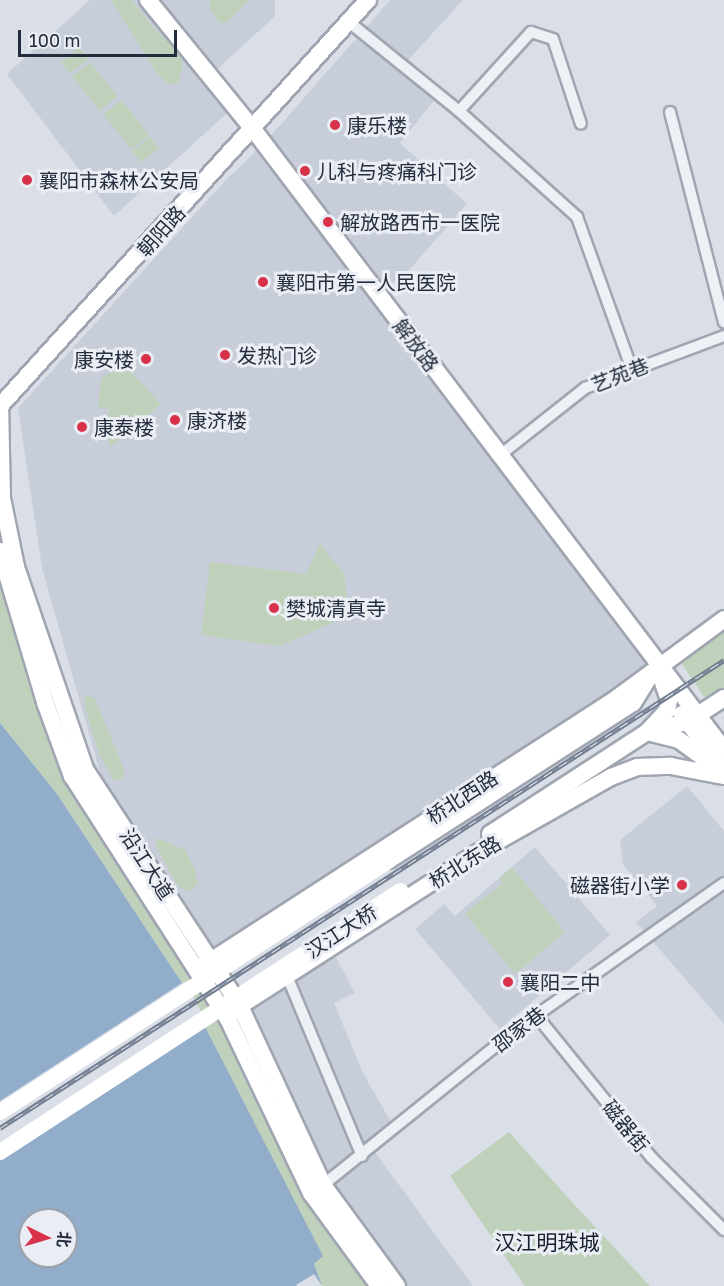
<!DOCTYPE html>
<html>
<head>
<meta charset="utf-8">
<style>
  body { margin:0 }
  #map { position:relative; width:724px; height:1286px; overflow:hidden; background:#dadfe7; font-family:"Golos Text","Noto Sans SC",sans-serif }
  div>[style] { position:absolute }
  .built>* { inset:0; background:#c8ced9 }
  .green>* { inset:0; background:#c0d1bb; transform-origin:0 0 }
  .water>* { inset:0; background:#92adca }
  .pier>* { inset:0; background:#dadfe7 }
  .roads { filter:drop-shadow(2px 0 #a0a6b1) drop-shadow(-2px 0 #a0a6b1) drop-shadow(0 2px #a0a6b1) drop-shadow(0 -2px #a0a6b1) }
  .street>* { height:10px; margin:-5px; padding:0 5px; transform-origin:5px; border-radius:5px; background:#edf0f5 }
  .secondary>* { height:16px; margin:-8px; padding:0 8px; transform-origin:8px; border-radius:8px; background:#fff }
  .rail>* { height:5px; margin-top:-2.5px; transform-origin:0; background:repeating-linear-gradient(90deg,#eaeef4 0 9px,#737e91 0 18px); box-sizing:border-box; border-block:2px solid #737e91 }
  .secondary-bridge>* { height:16px; margin:-8px; padding:0 8px; transform-origin:8px; border-radius:8px; background:#fff }
  .dots>* { width:16px; height:16px; translate:-50% -50%; box-sizing:border-box; border:3px solid #eaeef4; border-radius:50% }
  span { translate:-50% -50%; white-space:nowrap; text-align:center; line-height:1.15; -webkit-text-stroke:6px #eaeef4; paint-order:stroke }
  .poi-label { font-size:20px; color:#242d3d }
  .left { translate:0 -50%; text-align:left }
  .right { translate:-100% -50%; text-align:right }
  .street-label { font-size:20px; color:#242d3d }
  .neighbourhood-label { font-size:21px; color:#161e2e }
  .north { position:absolute; left:18px; top:1208px; width:60px; height:60px; box-sizing:border-box; background:#eaeef4; border:2px solid #9ba1ab; border-radius:50%; rotate:95deg; font-size:16px; font-weight:700; line-height:24px; text-align:center; color:#242d3d }
  .north::after { content:''; display:block; margin:auto; width:21px; height:27px; background:#d8324a; clip-path:polygon(50% 0,100% 100%,50% 72%,0 100%) }
  .scale { position:absolute; left:18px; top:30px; width:159px; height:27px; box-sizing:border-box; border:3px solid #242d3d; border-top:0; padding-left:8px; font-size:18px; line-height:21px; white-space:nowrap; color:#242d3d; -webkit-text-stroke:4px #eaeef4; paint-order:stroke }
</style>
</head>
<body>
<div id="map">
  <div class="built">
    <i style="clip-path:polygon(90px 0,275px 0,275px 16px,210px 76px,235px 106px,114px 216px,7px 74px)"></i>
    <i style="clip-path:polygon(390px 0,463px 0,400px 69px,436px 98px,400px 143px,467px 204px,409px 270px,378px 294px,657px 665px,217px 957px,103px 783px,42px 568px,18px 408px,225px 181px,268px 139px)"></i>
    <i style="clip-path:polygon(687px 786px,724px 831px,724px 1024px,636px 922px,657px 906px,623px 864px,620px 840px)"></i>
    <i style="clip-path:polygon(535px 847px,610px 935px,500px 1029px,415px 929px,444px 904px,455px 916px)"></i>
    <i style="clip-path:polygon(333px 952px,355px 993px,334px 1003px,363px 1073px,395px 1129px,372px 1148px,473px 1286px,397px 1286px,323px 1185px,243px 1012px)"></i>
  </div>
  <div class="green">
    <i style="clip-path:polygon(111px 0,131px 0,160px 35px,176px 45px,183px 64px,178px 83px,168px 85px,158px 75px)"></i>
    <i style="clip-path:polygon(211px 0,249px 0,226px 23px,220px 23px,209px 8px)"></i>
    <i style="left:79px;top:48px;width:14px;height:23px;rotate:51deg"></i>
    <i style="left:90px;top:62px;width:44px;height:23px;rotate:51deg"></i>
    <i style="left:121px;top:100px;width:45px;height:23px;rotate:51deg"></i>
    <i style="left:150px;top:137px;width:14px;height:23px;rotate:51deg"></i>
    <i style="clip-path:polygon(124px 364px,161px 404px,111px 447px,107px 435px,109px 409px,98px 408px,101px 378px)"></i>
    <i style="clip-path:polygon(320px 544px,344px 574px,348px 605px,340px 620px,279px 646px,201px 635px,210px 562px,306px 574px)"></i>
    <i style="clip-path:polygon(0 551px,46px 705px,380px 1286px,322px 1286px,314px 1274px,314px 1264px,322px 1256px,184px 986px,57px 794px,0 723px)"></i>
    <i style="clip-path:polygon(724px 619px,724px 698px,707px 701px,677px 657px)"></i>
    <i style="clip-path:polygon(86px 695px,95px 698px,125px 772px,122px 780px,113px 779px,99px 754px,84px 704px)"></i>
    <i style="clip-path:polygon(157px 838px,185px 850px,195px 870px,198px 884px,192px 889px,186px 891px,175px 882px,156px 845px)"></i>
    <i style="clip-path:polygon(512px 867px,565px 932px,515px 974px,465px 913px,503px 883px,499px 878px)"></i>
    <i style="clip-path:polygon(509px 1132px,571px 1201px,650px 1286px,525px 1286px,450px 1176px)"></i>
  </div>
  <div class="water">
    <i style="clip-path:polygon(evenodd,0 723px,57px 794px,184px 986px,323px 1256px,314px 1264px,322px 1286px,0 1286px,0 723px,30px 1220px,66px 1220px,66px 1256px,30px 1256px,30px 1220px)"></i>
  </div>
  <div class="pier">
    <i style="clip-path:polygon(185px 981px,208px 1025px,0 1160px,0 1101px)"></i>
    <i style="clip-path:polygon(314px 1274px,322px 1286px,297px 1286px,296px 1285px)"></i>
  </div>
  <div class="roads">
    <div class="street">
      <i style="left:349px;top:22px;width:141px;rotate:39deg"></i>
      <i style="left:459px;top:111px;width:107px;rotate:-47.7deg"></i>
      <i style="left:531px;top:32px;width:23px;rotate:18deg"></i>
      <i style="left:553px;top:39px;width:89px;rotate:71.8deg"></i>
      <i style="left:459px;top:111px;width:159px;rotate:41.9deg"></i>
      <i style="left:577px;top:217px;width:163px;rotate:70.2deg"></i>
      <i style="left:670px;top:112px;width:217px;rotate:75.6deg"></i>
      <i style="left:499px;top:456px;width:110px;rotate:-38.3deg"></i>
      <i style="left:585px;top:388px;width:148px;rotate:-20.5deg"></i>
      <i style="left:287px;top:976px;width:195px;rotate:67.4deg"></i>
      <i style="left:536px;top:1015px;width:184px;rotate:51deg"></i>
      <i style="left:652px;top:1158px;width:102px;rotate:45deg"></i>
      <i style="left:323px;top:1185px;width:249px;rotate:-38.8deg"></i>
      <i style="left:517px;top:1029px;width:253px;rotate:-35.2deg"></i>
    </div>
    <div class="secondary">
      <i style="left:148px;top:0;width:166px;rotate:50.9deg"></i>
      <i style="left:253px;top:129px;width:779px;rotate:52.82deg"></i>
      <i style="left:0;top:403px;width:95px;rotate:88.8deg"></i>
      <i style="left:2px;top:498px;width:70px;rotate:78.5deg"></i>
      <i style="left:16px;top:567px;width:213px;rotate:71.1deg"></i>
      <i style="left:85px;top:769px;width:283px;rotate:56.8deg"></i>
      <i style="left:240px;top:1006px;width:197px;rotate:65.1deg"></i>
      <i style="left:323px;top:1185px;width:125px;rotate:53.8deg"></i>
      <i style="left:0;top:406px;width:548px;rotate:-47.81deg"></i>
      <i style="left:0;top:551px;width:161px;rotate:73.4deg"></i>
      <i style="left:46px;top:705px;width:76px;rotate:69.9deg"></i>
      <i style="left:72px;top:776px;width:289px;rotate:57.3deg"></i>
      <i style="left:228px;top:1019px;width:193px;rotate:64.5deg"></i>
      <i style="left:311px;top:1193px;width:115px;rotate:53.8deg"></i>
      <i style="left:682px;top:714px;width:71px;rotate:53.6deg"></i>
      <i style="left:649px;top:730px;width:26px;rotate:-47deg"></i>
      <i style="left:667px;top:711px;width:11px;rotate:-80deg"></i>
      <i style="left:669px;top:700px;width:28px;rotate:-109deg"></i>
      <i style="left:651px;top:733px;width:29px;rotate:14deg"></i>
      <i style="left:679px;top:740px;width:37px;rotate:36deg"></i>
      <i style="left:490px;top:834px;width:187px;rotate:-33deg"></i>
      <i style="left:647px;top:732px;width:41px;rotate:-14deg"></i>
      <i style="left:687px;top:722px;width:44px;rotate:-33deg"></i>
      <i style="left:389px;top:860px;width:290px;rotate:-32.8deg"></i>
      <i style="left:633px;top:703px;width:32px;rotate:-58deg"></i>
      <i style="left:203px;top:966px;width:493px;rotate:-32.9deg"></i>
      <i style="left:617px;top:698px;width:133px;rotate:-36.4deg"></i>
      <i style="left:232px;top:1011px;width:297px;rotate:-32.8deg"></i>
      <i style="left:482px;top:850px;width:148px;rotate:-29.5deg"></i>
      <i style="left:611px;top:777px;width:28px;rotate:-21deg"></i>
      <i style="left:637px;top:767px;width:34px;rotate:-2deg"></i>
      <i style="left:671px;top:766px;width:54px;rotate:10.7deg"></i>
    </div>
  </div>
  <div class="rail">
    <i style="left:0;top:1128px;width:862px;rotate:-32.88deg"></i>
  </div>
  <div class="secondary-bridge">
    <i style="left:0;top:1112px;width:463px;rotate:-32.9deg"></i>
    <i style="left:0;top:1152px;width:478px;rotate:-33.1deg"></i>
  </div>
  <div class="dots">
    <i style="left:335px;top:125px;background:#d8324a"></i>
    <i style="left:305px;top:171px;background:#d8324a"></i>
    <i style="left:27px;top:180px;background:#d8324a"></i>
    <i style="left:328px;top:222px;background:#d8324a"></i>
    <i style="left:263px;top:282px;background:#d8324a"></i>
    <i style="left:225px;top:355px;background:#d8324a"></i>
    <i style="left:146px;top:359px;background:#d8324a"></i>
    <i style="left:175px;top:420px;background:#d8324a"></i>
    <i style="left:82px;top:427px;background:#d8324a"></i>
    <i style="left:274px;top:608px;background:#d8324a"></i>
    <i style="left:682px;top:885px;background:#d8324a"></i>
    <i style="left:508px;top:982px;background:#d8324a"></i>
  </div>
  <div class="poi-label">
    <span class="left" style="left:347px;top:125px">康乐楼</span>
    <span class="left" style="left:317px;top:171px">儿科与疼痛科门诊</span>
    <span class="left" style="left:39px;top:180px">襄阳市森林公安局</span>
    <span class="left" style="left:340px;top:222px">解放路西市一医院</span>
    <span class="left" style="left:276px;top:282px">襄阳市第一人民医院</span>
    <span class="left" style="left:237px;top:355px">发热门诊</span>
    <span class="right" style="left:134px;top:359px">康安楼</span>
    <span class="left" style="left:187px;top:420px">康济楼</span>
    <span class="left" style="left:94px;top:427px">康泰楼</span>
    <span class="left" style="left:286px;top:608px">樊城清真寺</span>
    <span class="right" style="left:670px;top:885px">磁器街小学</span>
    <span class="left" style="left:520px;top:982px">襄阳二中</span>
  </div>
  <div class="street-label">
    <span style="left:161px;top:231px;rotate:-48deg">朝阳路</span>
    <span style="left:416px;top:345px;rotate:53deg">解放路</span>
    <span style="left:620px;top:375px;rotate:-21deg">艺苑巷</span>
    <span style="left:462px;top:797px;rotate:-33deg">桥北西路</span>
    <span style="left:465px;top:862px;rotate:-32deg">桥北东路</span>
    <span style="left:147px;top:864px;rotate:57deg">沿江大道</span>
    <span style="left:341px;top:931px;rotate:-33deg">汉江大桥</span>
    <span style="left:519px;top:1029px;rotate:-37deg">邵家巷</span>
    <span style="left:626px;top:1126px;rotate:51deg">磁器街</span>
  </div>
  <div class="neighbourhood-label">
    <span style="left:547px;top:1242px">汉江明珠城</span>
  </div>
  <div class="north">北</div>
  <div class="scale">100 m</div>
</div>
</body>
</html>
